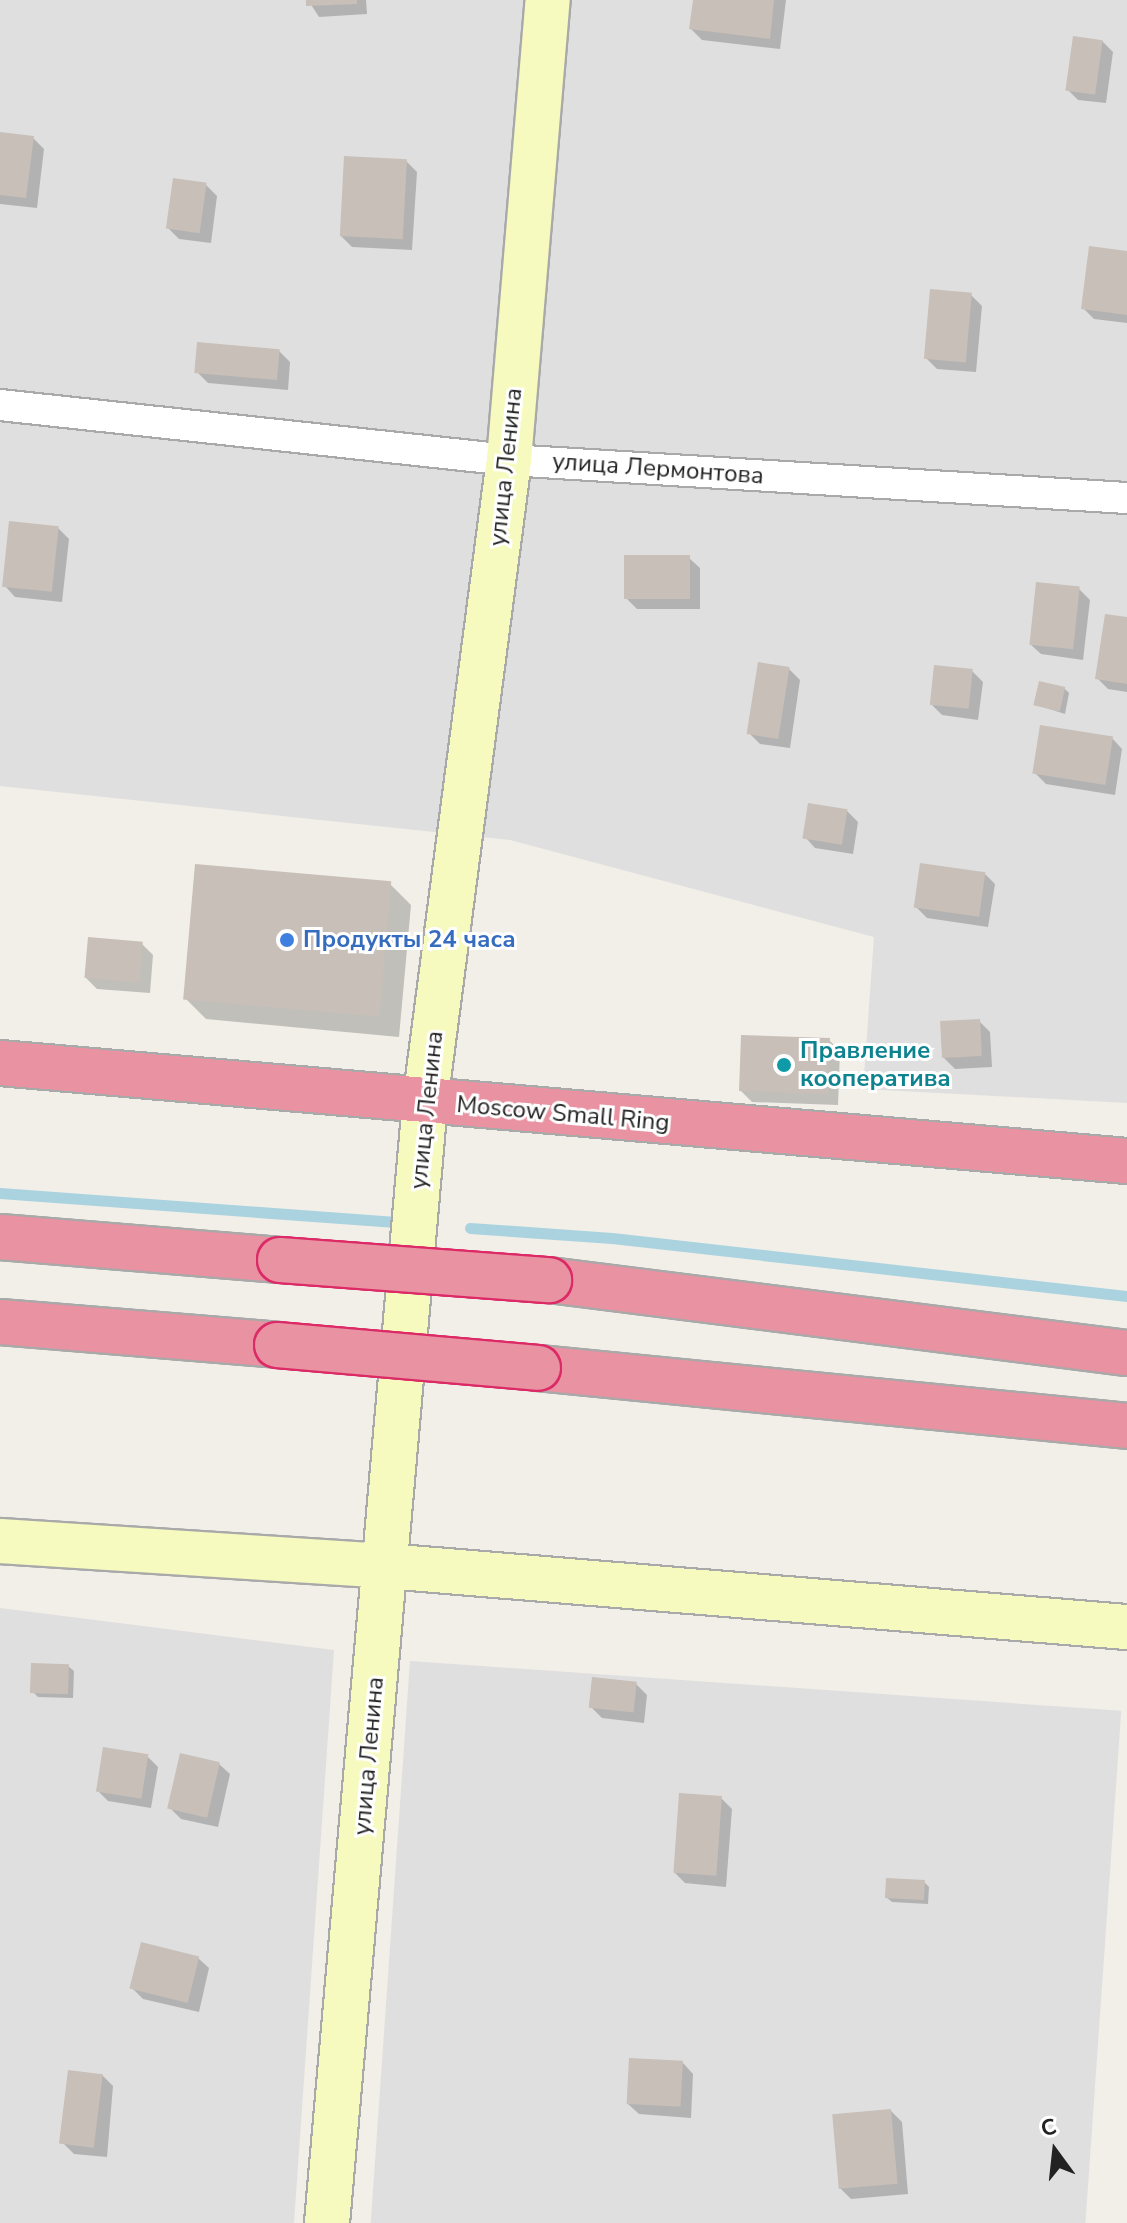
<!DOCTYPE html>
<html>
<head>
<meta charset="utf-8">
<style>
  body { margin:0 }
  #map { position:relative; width:1127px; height:2223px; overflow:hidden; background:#f2efe9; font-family:"Nunito Sans",sans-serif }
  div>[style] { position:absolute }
  .residential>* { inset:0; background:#e0dfdf; transform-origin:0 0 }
  .shadow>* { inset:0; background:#0003 }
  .stream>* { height:11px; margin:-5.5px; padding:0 5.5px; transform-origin:5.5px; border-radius:5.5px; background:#aad3df }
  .building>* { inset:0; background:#c7bfb8; transform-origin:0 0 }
  .roads { filter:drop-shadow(2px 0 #a9a9a9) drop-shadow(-2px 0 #a9a9a9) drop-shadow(0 2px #a9a9a9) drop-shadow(0 -2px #a9a9a9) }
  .street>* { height:30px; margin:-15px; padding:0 15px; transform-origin:15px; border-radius:15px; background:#fff }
  .secondary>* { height:44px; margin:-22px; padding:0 22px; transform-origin:22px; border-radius:22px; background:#f7fabf }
  .highway>* { height:44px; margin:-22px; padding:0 22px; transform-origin:22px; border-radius:22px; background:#e892a2 }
  .bridges { filter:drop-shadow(2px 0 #dc2a67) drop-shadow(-2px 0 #dc2a67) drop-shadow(0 2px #dc2a67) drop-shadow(0 -2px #dc2a67) }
  .highway-bridge>* { height:44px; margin:-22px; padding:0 22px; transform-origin:22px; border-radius:22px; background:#e892a2 }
  .dots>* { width:22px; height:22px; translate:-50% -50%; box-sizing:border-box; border:4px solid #fff; border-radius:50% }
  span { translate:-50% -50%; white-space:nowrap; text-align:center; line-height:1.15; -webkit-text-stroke:6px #fff; paint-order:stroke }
  .street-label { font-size:24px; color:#222 }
  .shop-label { font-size:24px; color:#366cbe; font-weight:700 }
  .left { translate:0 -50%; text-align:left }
  .culture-label { font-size:24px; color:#0d838f; font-weight:700 }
  .north { position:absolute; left:1015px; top:2111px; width:80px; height:80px; -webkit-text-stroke:6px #fff; paint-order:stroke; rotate:345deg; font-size:22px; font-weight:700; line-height:32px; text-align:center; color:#222 }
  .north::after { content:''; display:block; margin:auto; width:28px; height:36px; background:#222; clip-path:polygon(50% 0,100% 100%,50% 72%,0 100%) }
</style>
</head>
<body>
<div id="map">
  <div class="residential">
    <i style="clip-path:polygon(0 0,1127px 0,1127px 1103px,863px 1089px,874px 937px,510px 840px,0 786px)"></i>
    <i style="clip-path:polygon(0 1608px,334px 1650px,294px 2223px,0 2223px)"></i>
    <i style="left:410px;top:1661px;width:713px;height:564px;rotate:4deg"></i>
  </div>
  <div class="shadow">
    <i style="clip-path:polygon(308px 0,366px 0,367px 14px,319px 17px)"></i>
    <i style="clip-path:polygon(695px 0,786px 0,780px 49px,702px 40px,691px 29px)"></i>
    <i style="clip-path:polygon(1102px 41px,1113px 52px,1106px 103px,1078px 100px,1067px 89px)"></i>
    <i style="clip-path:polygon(0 134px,33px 138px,44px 149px,37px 208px,0 204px)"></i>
    <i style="clip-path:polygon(406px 161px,417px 172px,412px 250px,352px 247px,341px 236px)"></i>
    <i style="clip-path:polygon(206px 185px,217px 196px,211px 243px,179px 239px,168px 228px)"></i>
    <i style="clip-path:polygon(1127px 253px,1127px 323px,1094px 319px,1083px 308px)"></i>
    <i style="clip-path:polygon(971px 295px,982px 306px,976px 372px,937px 369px,926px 358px)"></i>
    <i style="clip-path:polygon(279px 351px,290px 362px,288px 390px,208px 383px,197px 372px)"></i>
    <i style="clip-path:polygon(58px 528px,69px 539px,62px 602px,15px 597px,5px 586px)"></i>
    <i style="clip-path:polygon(689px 558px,700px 568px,700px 609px,637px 609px,626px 598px)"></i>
    <i style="clip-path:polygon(1079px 589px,1090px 600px,1083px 660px,1041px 654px,1030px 644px)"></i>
    <i style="clip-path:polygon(1127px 619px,1127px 692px,1108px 689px,1097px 678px)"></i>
    <i style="clip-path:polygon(789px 669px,800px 680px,790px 748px,760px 744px,749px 733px)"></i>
    <i style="clip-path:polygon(972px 671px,983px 682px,978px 720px,942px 715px,931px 704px)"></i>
    <i style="clip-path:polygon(1064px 688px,1069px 693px,1065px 714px,1037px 705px)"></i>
    <i style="clip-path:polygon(1112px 738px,1122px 749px,1115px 795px,1046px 784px,1035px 773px)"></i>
    <i style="clip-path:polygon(847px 811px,858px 822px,853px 854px,815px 848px,805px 837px)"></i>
    <i style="clip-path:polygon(984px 873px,995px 884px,988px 927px,927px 918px,916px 907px)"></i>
    <i style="clip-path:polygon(390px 884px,411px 905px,399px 1037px,206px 1019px,185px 998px)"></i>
    <i style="clip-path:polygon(142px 944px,153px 955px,150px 993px,97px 989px,86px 978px)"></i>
    <i style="clip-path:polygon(979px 1021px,990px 1032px,992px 1067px,955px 1069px,944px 1058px)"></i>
    <i style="clip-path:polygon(829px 1040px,840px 1051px,838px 1105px,752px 1102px,741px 1091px)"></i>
    <i style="clip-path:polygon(68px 1666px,74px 1671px,73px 1698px,38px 1697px,33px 1692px)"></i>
    <i style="clip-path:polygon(636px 1684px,647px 1695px,644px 1723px,602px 1718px,591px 1707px)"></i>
    <i style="clip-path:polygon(147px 1756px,158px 1767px,151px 1808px,108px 1801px,97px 1790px)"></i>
    <i style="clip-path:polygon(219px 1764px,230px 1774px,218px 1827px,181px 1819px,170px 1808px)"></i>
    <i style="clip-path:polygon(721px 1798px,732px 1809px,726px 1887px,685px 1883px,674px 1872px)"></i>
    <i style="clip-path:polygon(924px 1882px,929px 1887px,928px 1904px,892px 1902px,886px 1897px)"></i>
    <i style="clip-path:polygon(198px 1958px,209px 1968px,199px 2012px,143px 1999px,132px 1988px)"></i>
    <i style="clip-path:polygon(683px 2063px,693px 2074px,691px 2118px,639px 2114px,628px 2104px)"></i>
    <i style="clip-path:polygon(102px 2075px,113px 2086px,107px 2157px,74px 2154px,63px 2143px)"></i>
    <i style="clip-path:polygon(891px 2111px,902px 2122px,908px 2194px,851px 2199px,840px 2188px)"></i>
  </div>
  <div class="stream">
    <i style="left:0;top:1193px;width:407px;rotate:4.2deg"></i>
    <i style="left:470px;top:1228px;width:142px;rotate:4deg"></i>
    <i style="left:612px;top:1238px;width:518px;rotate:6.43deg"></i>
  </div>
  <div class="building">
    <i style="clip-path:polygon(306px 0,357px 0,357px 4px,306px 6px)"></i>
    <i style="clip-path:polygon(693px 0,774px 0,770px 39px,689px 29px)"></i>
    <i style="left:1073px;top:36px;width:30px;height:55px;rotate:8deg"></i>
    <i style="clip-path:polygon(0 132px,34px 136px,26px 198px,0 195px)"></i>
    <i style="left:344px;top:156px;width:63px;height:80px;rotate:3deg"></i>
    <i style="left:173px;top:178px;width:34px;height:51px;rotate:8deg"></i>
    <i style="clip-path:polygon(1089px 246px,1127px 251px,1127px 315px,1081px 309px)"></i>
    <i style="left:930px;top:289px;width:42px;height:70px;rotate:5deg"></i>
    <i style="left:197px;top:342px;width:83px;height:31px;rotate:5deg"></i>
    <i style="left:9px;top:521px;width:50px;height:66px;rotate:6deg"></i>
    <i style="left:624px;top:555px;width:66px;height:44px"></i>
    <i style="left:1036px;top:582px;width:44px;height:63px;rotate:6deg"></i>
    <i style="clip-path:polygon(1105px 614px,1127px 617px,1127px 684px,1095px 679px)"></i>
    <i style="left:758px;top:662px;width:32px;height:73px;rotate:9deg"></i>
    <i style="left:934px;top:665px;width:39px;height:40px;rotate:6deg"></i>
    <i style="left:1039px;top:681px;width:27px;height:25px;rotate:13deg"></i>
    <i style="left:1040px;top:725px;width:74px;height:49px;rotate:9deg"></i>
    <i style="left:808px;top:803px;width:40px;height:36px;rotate:9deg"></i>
    <i style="left:920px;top:863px;width:66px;height:45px;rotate:8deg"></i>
    <i style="left:195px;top:864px;width:197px;height:136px;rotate:5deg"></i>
    <i style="left:88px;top:937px;width:55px;height:41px;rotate:5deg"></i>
    <i style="left:980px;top:1019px;width:37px;height:40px;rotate:87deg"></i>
    <i style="left:741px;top:1035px;width:89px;height:56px;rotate:2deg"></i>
    <i style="left:31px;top:1663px;width:38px;height:30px;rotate:2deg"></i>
    <i style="left:592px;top:1677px;width:45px;height:31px;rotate:6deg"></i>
    <i style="left:103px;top:1747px;width:46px;height:45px;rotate:9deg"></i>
    <i style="left:180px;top:1753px;width:41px;height:57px;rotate:13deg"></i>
    <i style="left:679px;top:1793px;width:43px;height:80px;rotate:4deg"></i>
    <i style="left:886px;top:1878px;width:39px;height:20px;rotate:3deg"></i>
    <i style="left:141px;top:1942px;width:60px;height:48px;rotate:14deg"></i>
    <i style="left:629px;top:2058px;width:54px;height:46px;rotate:3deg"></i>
    <i style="left:68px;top:2070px;width:35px;height:74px;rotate:7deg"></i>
    <i style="left:891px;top:2109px;width:75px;height:59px;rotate:85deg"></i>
  </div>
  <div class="roads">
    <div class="street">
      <i style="left:0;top:405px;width:512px;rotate:6.17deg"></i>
      <i style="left:509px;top:460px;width:619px;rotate:3.52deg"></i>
    </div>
    <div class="secondary">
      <i style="left:0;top:1541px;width:387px;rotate:3.7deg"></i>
      <i style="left:386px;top:1566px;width:744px;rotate:4.71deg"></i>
      <i style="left:327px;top:2223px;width:1125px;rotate:-85deg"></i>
      <i style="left:425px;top:1102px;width:647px;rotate:-82.55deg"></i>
      <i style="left:509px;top:460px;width:462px;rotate:-85.2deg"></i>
    </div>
    <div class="highway">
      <i style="left:0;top:1063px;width:1131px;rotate:4.97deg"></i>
      <i style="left:0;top:1237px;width:281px;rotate:4.7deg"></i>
      <i style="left:549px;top:1280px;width:583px;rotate:7.2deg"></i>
      <i style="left:0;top:1322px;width:278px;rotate:4.7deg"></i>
      <i style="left:538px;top:1368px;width:592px;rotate:5.62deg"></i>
    </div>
  </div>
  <div class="bridges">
    <div class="highway-bridge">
      <i style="left:280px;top:1260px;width:270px;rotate:4.3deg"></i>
      <i style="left:277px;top:1345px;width:262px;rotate:5deg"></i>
    </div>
  </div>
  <div class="dots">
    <i style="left:287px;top:940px;background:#3f7fe0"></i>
    <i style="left:784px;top:1065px;background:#0f9aa8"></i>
  </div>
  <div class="street-label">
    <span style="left:506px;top:467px;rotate:-84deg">улица Ленина</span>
    <span style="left:658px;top:469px;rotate:4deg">улица Лермонтова</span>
    <span style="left:427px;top:1110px;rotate:-84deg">улица Ленина</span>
    <span style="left:563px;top:1114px;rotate:5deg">Moscow Small Ring</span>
    <span style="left:369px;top:1756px;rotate:-85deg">улица Ленина</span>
  </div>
  <div class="shop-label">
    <span class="left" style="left:303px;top:940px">Продукты 24 часа</span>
  </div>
  <div class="culture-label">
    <span class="left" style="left:800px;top:1065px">Правление<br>кооператива</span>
  </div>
  <div class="north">С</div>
</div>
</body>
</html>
